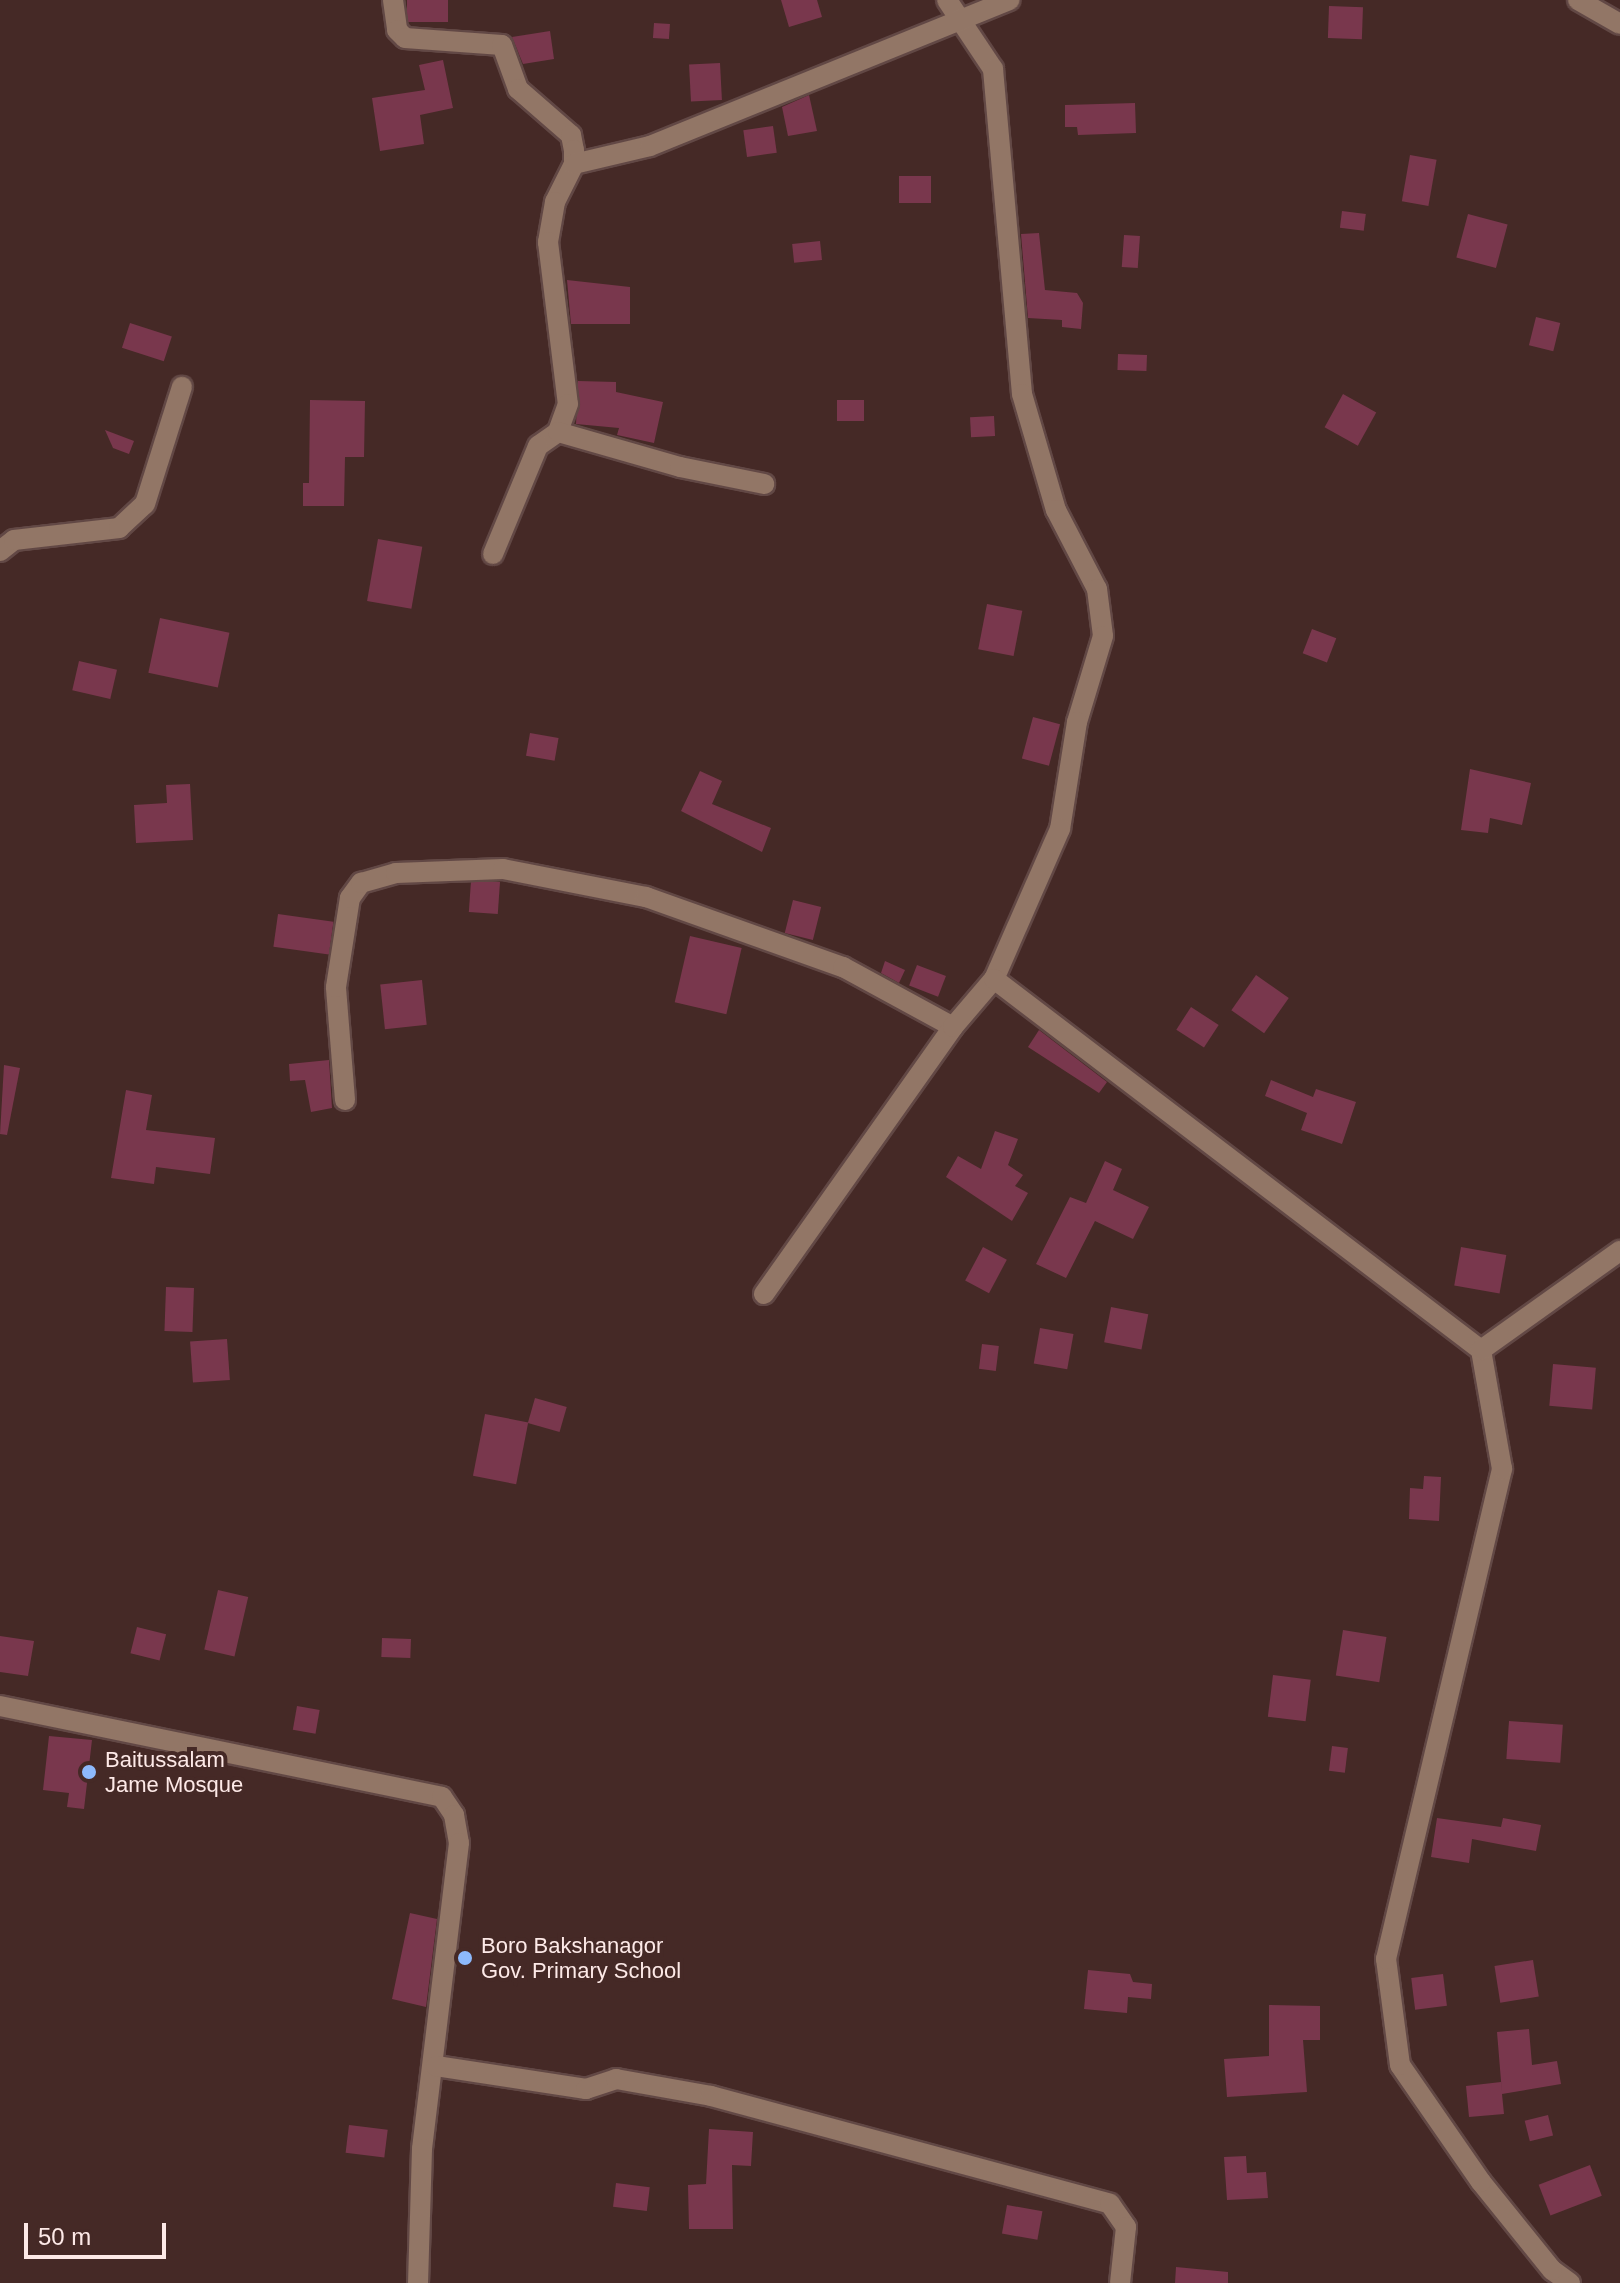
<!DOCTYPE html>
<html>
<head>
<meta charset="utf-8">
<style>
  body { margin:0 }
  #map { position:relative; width:1620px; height:2283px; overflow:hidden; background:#452926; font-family:Helvetica,sans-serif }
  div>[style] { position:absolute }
  .building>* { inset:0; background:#79374d; transform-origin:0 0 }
  .roads { filter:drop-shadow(2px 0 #624845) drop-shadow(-2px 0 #624845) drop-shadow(0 2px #624845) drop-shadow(0 -2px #624845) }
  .minor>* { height:20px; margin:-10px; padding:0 10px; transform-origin:10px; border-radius:10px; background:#927666 }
  .dots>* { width:22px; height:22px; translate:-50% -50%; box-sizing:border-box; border:4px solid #452926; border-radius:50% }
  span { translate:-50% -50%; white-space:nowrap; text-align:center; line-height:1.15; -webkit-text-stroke:8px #452926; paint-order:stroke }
  .poi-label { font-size:22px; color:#fde9e7 }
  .left { translate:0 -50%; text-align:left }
  .scale { position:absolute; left:24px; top:2223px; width:142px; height:36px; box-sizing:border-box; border:4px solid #fde9e7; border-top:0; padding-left:10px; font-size:24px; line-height:28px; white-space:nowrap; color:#fde9e7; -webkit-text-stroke:6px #452926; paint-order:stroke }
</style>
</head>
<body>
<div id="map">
  <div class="building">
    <i style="left:407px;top:0;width:41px;height:22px"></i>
    <i style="clip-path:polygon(781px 0,817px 0,822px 17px,789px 27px)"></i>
    <i style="left:1329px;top:6px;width:34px;height:32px;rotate:2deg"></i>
    <i style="left:654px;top:23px;width:16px;height:15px;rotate:4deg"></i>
    <i style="clip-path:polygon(550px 31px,554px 59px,523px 64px,512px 37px)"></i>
    <i style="clip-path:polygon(443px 60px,453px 108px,420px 115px,424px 144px,380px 151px,372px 98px,425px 90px,419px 65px)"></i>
    <i style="left:720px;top:63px;width:37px;height:31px;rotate:87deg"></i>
    <i style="clip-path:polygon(809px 95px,817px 131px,788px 136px,782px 107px)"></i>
    <i style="clip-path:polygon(1135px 103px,1136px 133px,1078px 135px,1077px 127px,1065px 127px,1065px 105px)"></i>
    <i style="left:773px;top:126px;width:27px;height:30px;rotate:82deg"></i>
    <i style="left:1410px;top:155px;width:27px;height:47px;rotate:10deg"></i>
    <i style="left:931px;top:176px;width:27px;height:32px;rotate:90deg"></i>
    <i style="left:1342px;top:211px;width:24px;height:17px;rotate:7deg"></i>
    <i style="left:1468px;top:214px;width:41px;height:45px;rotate:15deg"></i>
    <i style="clip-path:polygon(1039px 233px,1045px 290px,1077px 293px,1083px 303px,1081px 329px,1062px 327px,1062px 320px,1028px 318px,1021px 234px)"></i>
    <i style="left:1124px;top:235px;width:16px;height:32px;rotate:4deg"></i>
    <i style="left:820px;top:241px;width:19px;height:28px;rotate:84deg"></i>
    <i style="clip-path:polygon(567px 280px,630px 287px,630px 324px,571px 324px)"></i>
    <i style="left:1536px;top:317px;width:25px;height:29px;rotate:14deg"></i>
    <i style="left:130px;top:323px;width:44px;height:26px;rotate:18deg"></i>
    <i style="left:1118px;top:354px;width:29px;height:16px;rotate:2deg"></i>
    <i style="clip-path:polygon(578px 381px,616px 382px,616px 392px,663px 402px,654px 443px,617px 435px,619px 428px,576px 424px)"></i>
    <i style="left:1343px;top:394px;width:38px;height:38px;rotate:29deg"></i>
    <i style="clip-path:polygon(310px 400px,365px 401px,364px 457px,345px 457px,344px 506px,303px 506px,303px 483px,309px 483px)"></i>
    <i style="left:837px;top:400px;width:27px;height:21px"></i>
    <i style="left:994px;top:416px;width:20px;height:24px;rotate:87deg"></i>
    <i style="clip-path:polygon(105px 430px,134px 441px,129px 454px,113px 448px)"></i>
    <i style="left:378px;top:539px;width:45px;height:63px;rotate:10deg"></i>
    <i style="left:987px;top:604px;width:36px;height:46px;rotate:11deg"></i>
    <i style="left:160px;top:618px;width:71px;height:56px;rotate:12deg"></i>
    <i style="left:1312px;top:629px;width:26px;height:26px;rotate:21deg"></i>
    <i style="left:79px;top:661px;width:39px;height:30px;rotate:13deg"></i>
    <i style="left:1033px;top:717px;width:28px;height:43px;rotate:15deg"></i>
    <i style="left:530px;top:733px;width:29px;height:23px;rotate:10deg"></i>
    <i style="clip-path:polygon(1470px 769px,1531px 783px,1522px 825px,1490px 818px,1488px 833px,1461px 830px)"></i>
    <i style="clip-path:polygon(700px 771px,722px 781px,712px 804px,771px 828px,762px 852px,681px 811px)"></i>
    <i style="clip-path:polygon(190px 784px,193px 840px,136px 843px,134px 805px,167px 803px,166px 785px)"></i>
    <i style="left:500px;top:882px;width:32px;height:29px;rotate:94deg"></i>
    <i style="left:793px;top:900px;width:29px;height:34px;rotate:14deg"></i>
    <i style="left:278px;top:914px;width:56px;height:33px;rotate:8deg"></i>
    <i style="left:690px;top:936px;width:53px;height:68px;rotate:13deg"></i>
    <i style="clip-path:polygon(885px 961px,905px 970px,899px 983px,881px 973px)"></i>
    <i style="left:917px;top:965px;width:31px;height:22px;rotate:21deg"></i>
    <i style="left:1256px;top:975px;width:40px;height:43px;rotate:35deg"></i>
    <i style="left:422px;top:980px;width:45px;height:42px;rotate:84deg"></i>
    <i style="left:1191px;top:1007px;width:33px;height:27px;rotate:33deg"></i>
    <i style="clip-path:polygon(1039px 1030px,1107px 1082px,1099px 1093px,1028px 1047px)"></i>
    <i style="clip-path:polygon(329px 1060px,332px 1108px,311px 1112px,305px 1080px,290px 1081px,289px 1064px)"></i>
    <i style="clip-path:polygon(4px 1065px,20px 1068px,7px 1135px,0 1134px)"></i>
    <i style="clip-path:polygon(1271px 1080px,1313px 1097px,1316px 1089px,1356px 1102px,1342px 1144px,1301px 1130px,1307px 1113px,1265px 1096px)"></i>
    <i style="clip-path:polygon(126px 1090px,152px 1095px,146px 1130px,215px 1138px,210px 1174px,156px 1167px,154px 1184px,111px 1178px)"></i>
    <i style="clip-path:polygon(995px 1131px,1018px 1139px,1008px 1165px,1023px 1175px,1015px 1186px,1028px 1193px,1012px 1221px,946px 1177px,958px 1156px,981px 1169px)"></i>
    <i style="clip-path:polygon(1105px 1161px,1122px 1169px,1113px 1190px,1149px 1207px,1133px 1239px,1095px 1221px,1066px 1278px,1036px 1264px,1070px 1197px,1086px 1203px)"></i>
    <i style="left:983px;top:1247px;width:27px;height:38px;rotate:28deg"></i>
    <i style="left:1461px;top:1247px;width:46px;height:39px;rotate:10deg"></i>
    <i style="left:166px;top:1287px;width:28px;height:44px;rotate:2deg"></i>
    <i style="left:1111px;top:1307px;width:38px;height:36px;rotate:11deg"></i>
    <i style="left:1040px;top:1328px;width:34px;height:36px;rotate:10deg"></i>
    <i style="left:227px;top:1339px;width:41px;height:37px;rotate:86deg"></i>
    <i style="left:982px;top:1344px;width:17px;height:25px;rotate:7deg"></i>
    <i style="left:1553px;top:1364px;width:43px;height:42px;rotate:5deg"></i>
    <i style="left:535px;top:1398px;width:33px;height:26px;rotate:16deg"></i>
    <i style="left:485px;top:1414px;width:44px;height:63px;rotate:11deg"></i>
    <i style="clip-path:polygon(1424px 1476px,1441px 1477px,1439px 1521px,1409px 1519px,1410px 1488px,1423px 1489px)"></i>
    <i style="left:218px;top:1590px;width:31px;height:61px;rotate:13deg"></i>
    <i style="left:137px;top:1627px;width:30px;height:27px;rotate:14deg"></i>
    <i style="left:1343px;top:1630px;width:44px;height:46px;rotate:9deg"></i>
    <i style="clip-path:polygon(0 1636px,34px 1641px,28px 1676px,0 1672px)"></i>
    <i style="left:382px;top:1638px;width:29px;height:19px;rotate:2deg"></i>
    <i style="left:1273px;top:1675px;width:38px;height:42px;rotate:7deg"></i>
    <i style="left:297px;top:1706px;width:23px;height:24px;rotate:10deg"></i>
    <i style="left:1509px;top:1721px;width:54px;height:38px;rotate:4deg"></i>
    <i style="clip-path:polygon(49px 1736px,92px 1740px,84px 1809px,67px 1807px,69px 1793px,43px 1790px)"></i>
    <i style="left:1332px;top:1746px;width:16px;height:25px;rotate:7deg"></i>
    <i style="clip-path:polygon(1437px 1818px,1501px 1827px,1503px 1818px,1541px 1825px,1536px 1851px,1472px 1839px,1469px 1863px,1431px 1857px)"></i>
    <i style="clip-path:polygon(410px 1913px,437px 1919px,426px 2007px,392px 1999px)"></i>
    <i style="left:1533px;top:1960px;width:37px;height:39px;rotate:81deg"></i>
    <i style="clip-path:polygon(1088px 1970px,1130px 1974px,1133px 1982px,1152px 1984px,1151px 1999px,1128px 1997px,1127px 2013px,1084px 2009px)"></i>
    <i style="left:1443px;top:1974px;width:32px;height:32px;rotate:83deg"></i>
    <i style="clip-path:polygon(1269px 2005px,1320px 2006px,1320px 2040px,1303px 2040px,1307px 2092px,1227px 2097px,1224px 2059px,1269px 2056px)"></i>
    <i style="clip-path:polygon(1529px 2029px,1532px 2065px,1557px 2061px,1561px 2084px,1502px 2094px,1504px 2114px,1469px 2117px,1466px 2086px,1501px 2082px,1502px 2093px,1497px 2032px)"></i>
    <i style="left:1548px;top:2115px;width:21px;height:24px;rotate:76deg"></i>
    <i style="left:349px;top:2125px;width:39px;height:28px;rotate:7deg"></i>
    <i style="clip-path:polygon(709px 2129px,753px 2132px,751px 2166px,732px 2165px,733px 2229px,689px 2229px,688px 2185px,706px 2184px)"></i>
    <i style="clip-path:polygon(1246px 2156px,1247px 2173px,1266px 2172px,1268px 2198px,1227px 2200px,1224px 2157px)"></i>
    <i style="left:1590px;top:2165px;width:33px;height:55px;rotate:69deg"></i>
    <i style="left:616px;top:2183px;width:34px;height:24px;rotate:7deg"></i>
    <i style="left:1007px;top:2205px;width:36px;height:29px;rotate:10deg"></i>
    <i style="clip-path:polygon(1176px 2267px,1228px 2272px,1228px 2283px,1175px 2283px)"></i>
  </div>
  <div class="roads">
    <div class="minor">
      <i style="left:393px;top:0;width:30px;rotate:82deg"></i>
      <i style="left:397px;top:30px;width:11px;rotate:45deg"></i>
      <i style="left:405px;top:38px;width:97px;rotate:4.1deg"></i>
      <i style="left:502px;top:45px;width:47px;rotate:70deg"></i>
      <i style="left:518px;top:89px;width:70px;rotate:41deg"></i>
      <i style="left:571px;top:135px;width:15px;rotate:79deg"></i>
      <i style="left:574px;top:150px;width:14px;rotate:90deg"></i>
      <i style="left:574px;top:164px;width:42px;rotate:116.6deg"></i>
      <i style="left:555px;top:202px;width:41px;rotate:99.9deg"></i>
      <i style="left:548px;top:242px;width:163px;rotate:83deg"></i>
      <i style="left:568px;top:404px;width:30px;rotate:110deg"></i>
      <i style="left:558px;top:432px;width:24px;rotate:145deg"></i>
      <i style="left:538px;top:446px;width:117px;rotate:112.6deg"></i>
      <i style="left:947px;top:0;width:83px;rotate:56.3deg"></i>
      <i style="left:993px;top:69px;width:326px;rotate:84.9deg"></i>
      <i style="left:1022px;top:394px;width:121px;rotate:73.7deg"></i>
      <i style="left:1056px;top:510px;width:89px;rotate:62.6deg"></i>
      <i style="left:1097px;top:589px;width:47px;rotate:82.7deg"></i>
      <i style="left:1103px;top:636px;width:90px;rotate:106.8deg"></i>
      <i style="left:1077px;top:722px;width:108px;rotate:99deg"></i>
      <i style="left:1060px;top:829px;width:164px;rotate:113.7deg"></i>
      <i style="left:1578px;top:0;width:48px;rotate:29.7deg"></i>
      <i style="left:574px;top:164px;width:78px;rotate:-13.3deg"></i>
      <i style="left:650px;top:146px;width:388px;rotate:-22.1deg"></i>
      <i style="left:558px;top:432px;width:127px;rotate:16deg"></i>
      <i style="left:680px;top:467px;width:86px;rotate:11.4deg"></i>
      <i style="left:0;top:551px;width:18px;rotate:-38deg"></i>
      <i style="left:14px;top:540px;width:106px;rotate:-6.5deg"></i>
      <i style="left:119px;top:528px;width:35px;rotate:-43deg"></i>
      <i style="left:145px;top:504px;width:123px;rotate:-72.5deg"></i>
      <i style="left:345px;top:1100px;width:113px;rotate:-94.6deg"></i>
      <i style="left:336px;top:987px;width:90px;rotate:-81.1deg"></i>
      <i style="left:350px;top:898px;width:19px;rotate:-54deg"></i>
      <i style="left:361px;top:883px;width:36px;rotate:-16deg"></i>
      <i style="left:396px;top:873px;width:107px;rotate:-2.1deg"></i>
      <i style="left:503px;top:869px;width:146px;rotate:11.1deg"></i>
      <i style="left:646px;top:897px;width:209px;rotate:19.6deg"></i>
      <i style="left:843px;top:967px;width:125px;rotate:28.6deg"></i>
      <i style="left:764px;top:1294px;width:327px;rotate:-54.7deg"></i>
      <i style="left:953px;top:1027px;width:63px;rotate:-49.5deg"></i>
      <i style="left:994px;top:979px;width:612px;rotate:37.3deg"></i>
      <i style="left:0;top:1706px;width:451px;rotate:11.6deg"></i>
      <i style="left:442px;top:1797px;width:22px;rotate:56deg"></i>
      <i style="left:454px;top:1815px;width:28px;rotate:80deg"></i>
      <i style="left:459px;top:1843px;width:308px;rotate:96.9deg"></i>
      <i style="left:422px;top:2149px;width:134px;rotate:91.7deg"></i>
      <i style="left:436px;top:2066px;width:152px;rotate:8.7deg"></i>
      <i style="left:586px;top:2089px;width:32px;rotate:-18deg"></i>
      <i style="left:616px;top:2079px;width:97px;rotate:10.1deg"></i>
      <i style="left:711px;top:2096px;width:413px;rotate:15.1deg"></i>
      <i style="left:1110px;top:2204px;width:28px;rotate:55deg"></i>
      <i style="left:1126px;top:2227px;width:56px;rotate:96.1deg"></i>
      <i style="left:1570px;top:2283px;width:22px;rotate:-144deg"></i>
      <i style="left:1552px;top:2270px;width:113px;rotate:-128.9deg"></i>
      <i style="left:1481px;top:2182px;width:142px;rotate:-124.7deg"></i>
      <i style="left:1400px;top:2065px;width:107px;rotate:-97.5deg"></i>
      <i style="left:1386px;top:1959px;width:504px;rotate:-76.68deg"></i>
      <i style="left:1502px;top:1469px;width:121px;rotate:-100deg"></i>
      <i style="left:1481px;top:1350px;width:171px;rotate:-35.5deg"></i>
    </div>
  </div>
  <div class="dots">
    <i style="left:89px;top:1772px;background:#8db9fc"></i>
    <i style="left:465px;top:1958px;background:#8db9fc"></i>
  </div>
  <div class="poi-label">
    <span class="left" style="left:105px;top:1772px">Baitussalam<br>Jame Mosque</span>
    <span class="left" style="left:481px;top:1958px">Boro Bakshanagor<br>Gov. Primary School</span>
  </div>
  <div class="scale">50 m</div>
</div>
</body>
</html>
